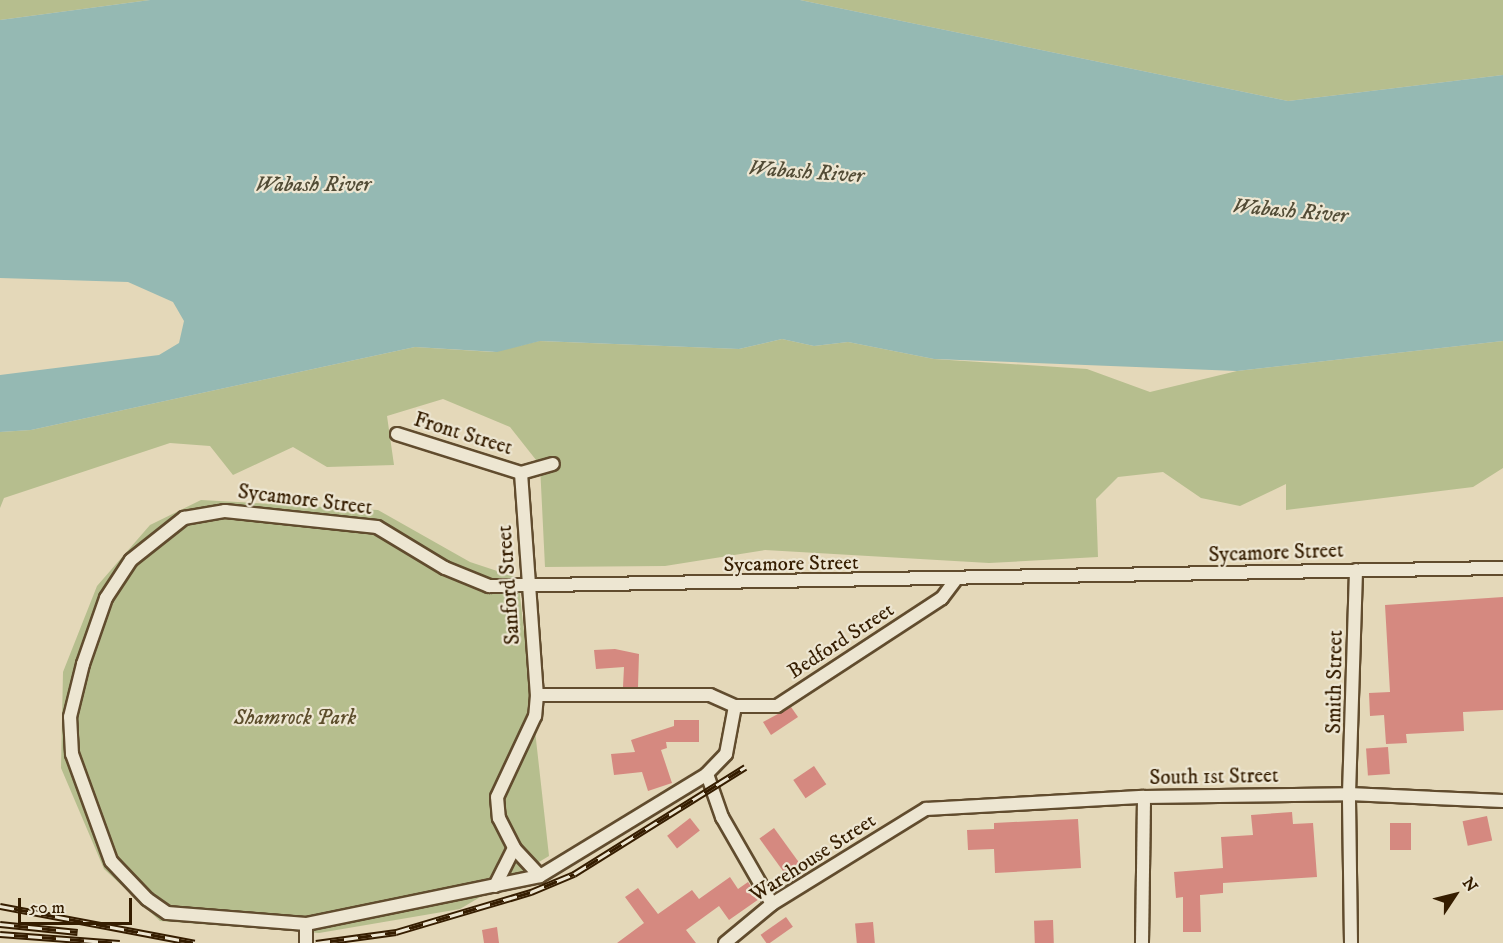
<!DOCTYPE html>
<html>
<head>
<meta charset="utf-8">
<style>
  body { margin:0 }
  #map { position:relative; width:1503px; height:943px; overflow:hidden; background:#e4d8b9; font-family:"IM FELL DW Pica",serif }
  div>[style] { position:absolute }
  .green>* { inset:0; background:#b6be8e }
  .water>* { inset:0; background:#95b9b3 }
  .building>* { inset:0; background:#d58980; transform-origin:0 0 }
  .roads { filter:drop-shadow(2px 0 #614c2e) drop-shadow(-2px 0 #614c2e) drop-shadow(0 2px #614c2e) drop-shadow(0 -2px #614c2e) }
  .minor>* { height:12px; margin:-6px; padding:0 6px; transform-origin:6px; border-radius:6px; background:#ede6d2 }
  .rail>* { height:7px; margin-top:-3.5px; transform-origin:0; background:repeating-linear-gradient(90deg,#ede6d2 0 14px,#351d00 0 28px); box-sizing:border-box; border-block:2px solid #351d00 }
  span { translate:-50% -50%; white-space:nowrap; text-align:center; line-height:1.15; -webkit-text-stroke:4.5px #ede6d2; paint-order:stroke }
  .street-label { font-size:21px; color:#351d00 }
  .park-label { font-size:21px; color:#5c4d2b; font-style:italic }
  .water-label { font-size:22px; color:#524c36; font-style:italic }
  .north { position:absolute; left:1425px; top:865px; width:60px; height:60px; -webkit-text-stroke:4px #ede6d2; paint-order:stroke; rotate:55deg; font-size:16px; font-weight:700; line-height:24px; text-align:center; color:#351d00 }
  .north::after { content:''; display:block; margin:auto; width:21px; height:27px; background:#351d00; clip-path:polygon(50% 0,100% 100%,50% 72%,0 100%) }
  .scale { position:absolute; left:18px; top:898px; width:114px; height:27px; box-sizing:border-box; border:3px solid #351d00; border-top:0; padding-left:8px; font-size:18px; line-height:21px; white-space:nowrap; color:#351d00; -webkit-text-stroke:4px #ede6d2; paint-order:stroke }
</style>
</head>
<body>
<div id="map">
  <div class="green">
    <i style="clip-path:polygon(0 0,150px 0,0 20px)"></i>
    <i style="clip-path:polygon(800px 0,1503px 0,1503px 75px,1288px 101px)"></i>
    <i style="clip-path:polygon(782px 339px,814px 346px,848px 342px,934px 359px,1087px 369px,1150px 392px,1237px 371px,1503px 341px,1503px 468px,1473px 487px,1286px 510px,1286px 484px,1240px 506px,1201px 498px,1163px 472px,1118px 477px,1096px 499px,1098px 557px,989px 563px,765px 550px,665px 566px,545px 567px,540px 465px,510px 427px,443px 399px,387px 416px,394px 465px,327px 467px,293px 447px,233px 475px,210px 446px,170px 443px,4px 498px,0 508px,0 432px,31px 430px,415px 347px,493px 352px,539px 341px,739px 349px)"></i>
    <i style="clip-path:polygon(201px 500px,378px 510px,470px 562px,518px 578px,549px 856px,460px 909px,319px 933px,160px 921px,104px 869px,61px 768px,63px 672px,97px 586px,150px 525px)"></i>
  </div>
  <div class="water">
    <i style="clip-path:polygon(150px 0,800px 0,1288px 101px,1503px 75px,1503px 341px,1237px 371px,934px 359px,848px 342px,814px 346px,782px 339px,739px 349px,540px 341px,497px 352px,415px 347px,31px 430px,0 432px,0 375px,159px 355px,179px 343px,184px 321px,173px 302px,128px 282px,0 278px,0 20px)"></i>
  </div>
  <div class="building">
    <i style="clip-path:polygon(1503px 597px,1503px 710px,1463px 712px,1464px 731px,1406px 734px,1407px 743px,1386px 744px,1384px 715px,1370px 716px,1369px 693px,1390px 692px,1385px 605px)"></i>
    <i style="clip-path:polygon(615px 649px,639px 654px,638px 687px,623px 687px,624px 667px,596px 669px,594px 650px)"></i>
    <i style="clip-path:polygon(791px 707px,798px 717px,771px 735px,763px 722px)"></i>
    <i style="clip-path:polygon(674px 720px,699px 720px,699px 742px,666px 742px,667px 748px,661px 750px,672px 783px,648px 791px,642px 772px,614px 775px,611px 754px,635px 752px,631px 740px,674px 726px)"></i>
    <i style="left:1388px;top:747px;width:27px;height:22px;rotate:86deg"></i>
    <i style="left:814px;top:766px;width:22px;height:25px;rotate:56deg"></i>
    <i style="clip-path:polygon(1292px 812px,1293px 824px,1313px 823px,1317px 877px,1223px 883px,1223px 893px,1200px 895px,1201px 932px,1183px 932px,1183px 897px,1176px 898px,1174px 872px,1223px 868px,1221px 837px,1253px 835px,1251px 815px)"></i>
    <i style="left:1487px;top:816px;width:25px;height:25px;rotate:78deg"></i>
    <i style="left:690px;top:818px;width:16px;height:29px;rotate:52deg"></i>
    <i style="clip-path:polygon(1078px 819px,1081px 868px,995px 873px,994px 849px,968px 850px,967px 830px,994px 829px,994px 823px)"></i>
    <i style="left:1390px;top:823px;width:21px;height:27px"></i>
    <i style="left:774px;top:828px;width:49px;height:18px;rotate:54deg"></i>
    <i style="clip-path:polygon(730px 877px,738px 889px,748px 882px,759px 899px,729px 920px,719px 906px,686px 930px,696px 943px,617px 943px,644px 923px,625px 897px,638px 888px,658px 914px,692px 890px,699px 899px)"></i>
    <i style="left:786px;top:917px;width:12px;height:31px;rotate:55deg"></i>
    <i style="left:1053px;top:920px;width:23px;height:19px;rotate:88deg"></i>
    <i style="left:873px;top:922px;width:21px;height:18px;rotate:85deg"></i>
    <i style="clip-path:polygon(497px 927px,499px 943px,484px 943px,482px 930px)"></i>
  </div>
  <div class="roads">
    <div class="minor">
      <i style="left:397px;top:434px;width:130px;rotate:17.5deg"></i>
      <i style="left:521px;top:473px;width:33px;rotate:-16deg"></i>
      <i style="left:521px;top:473px;width:223px;rotate:85.9deg"></i>
      <i style="left:537px;top:695px;width:21px;rotate:95deg"></i>
      <i style="left:535px;top:716px;width:89px;rotate:115.1deg"></i>
      <i style="left:497px;top:797px;width:21px;rotate:85deg"></i>
      <i style="left:499px;top:818px;width:34px;rotate:63deg"></i>
      <i style="left:514px;top:848px;width:38px;rotate:47deg"></i>
      <i style="left:540px;top:876px;width:196px;rotate:-31.4deg"></i>
      <i style="left:537px;top:695px;width:173px"></i>
      <i style="left:710px;top:695px;width:27px;rotate:24deg"></i>
      <i style="left:735px;top:706px;width:42px"></i>
      <i style="left:777px;top:706px;width:197px;rotate:-33.2deg"></i>
      <i style="left:942px;top:598px;width:21px;rotate:-53deg"></i>
      <i style="left:735px;top:706px;width:49px;rotate:100.6deg"></i>
      <i style="left:726px;top:754px;width:28px;rotate:134deg"></i>
      <i style="left:707px;top:774px;width:46px;rotate:70.8deg"></i>
      <i style="left:722px;top:817px;width:100px;rotate:60.1deg"></i>
      <i style="left:540px;top:876px;width:239px;rotate:168.4deg"></i>
      <i style="left:306px;top:924px;width:139px;rotate:-175.5deg"></i>
      <i style="left:167px;top:913px;width:24px;rotate:-145deg"></i>
      <i style="left:147px;top:899px;width:52px;rotate:-133.5deg"></i>
      <i style="left:111px;top:861px;width:114px;rotate:-110deg"></i>
      <i style="left:72px;top:754px;width:37px;rotate:-93deg"></i>
      <i style="left:70px;top:717px;width:55px;rotate:-76.2deg"></i>
      <i style="left:83px;top:664px;width:70px;rotate:-70.8deg"></i>
      <i style="left:106px;top:598px;width:45px;rotate:-56.7deg"></i>
      <i style="left:131px;top:560px;width:68px;rotate:-38.4deg"></i>
      <i style="left:184px;top:518px;width:42px;rotate:-9.7deg"></i>
      <i style="left:225px;top:511px;width:153px;rotate:6deg"></i>
      <i style="left:377px;top:527px;width:79px;rotate:31.1deg"></i>
      <i style="left:445px;top:568px;width:48px;rotate:22.2deg"></i>
      <i style="left:489px;top:586px;width:1014px;rotate:-1.02deg"></i>
      <i style="left:495px;top:886px;width:42px;rotate:-63.4deg"></i>
      <i style="left:306px;top:943px;width:19px;rotate:-90deg"></i>
      <i style="left:725px;top:943px;width:61px;rotate:-39.7deg"></i>
      <i style="left:772px;top:904px;width:181px;rotate:-31.7deg"></i>
      <i style="left:926px;top:809px;width:218px;rotate:-3.2deg"></i>
      <i style="left:1144px;top:797px;width:205px;rotate:-0.8deg"></i>
      <i style="left:1349px;top:794px;width:154px;rotate:2.6deg"></i>
      <i style="left:1142px;top:943px;width:146px;rotate:-89.2deg"></i>
      <i style="left:1351px;top:943px;width:149px;rotate:-90.8deg"></i>
      <i style="left:1349px;top:794px;width:224px;rotate:-88.2deg"></i>
    </div>
  </div>
  <div class="rail">
    <i style="left:0;top:906px;width:198px;rotate:10.7deg"></i>
    <i style="left:0;top:924px;width:78px;rotate:5.9deg"></i>
    <i style="left:0;top:934px;width:120px;rotate:4.3deg"></i>
    <i style="left:316px;top:943px;width:81px;rotate:-7.8deg"></i>
    <i style="left:396px;top:932px;width:141px;rotate:-16.5deg"></i>
    <i style="left:531px;top:892px;width:47px;rotate:-22.7deg"></i>
    <i style="left:574px;top:874px;width:202px;rotate:-32deg"></i>
  </div>
  <div class="street-label">
    <span style="left:463px;top:434px;rotate:17deg">Front Street</span>
    <span style="left:305px;top:500px;rotate:7deg">Sycamore Street</span>
    <span style="left:1276px;top:553px;rotate:-2deg">Sycamore Street</span>
    <span style="left:791px;top:564px;rotate:-1deg">Sycamore Street</span>
    <span style="left:509px;top:585px;rotate:-94deg">Sanford Street</span>
    <span style="left:841px;top:641px;rotate:-33deg">Bedford Street</span>
    <span style="left:1335px;top:682px;rotate:-89deg">Smith Street</span>
    <span style="left:1214px;top:777px;rotate:-1deg">South 1st Street</span>
    <span style="left:813px;top:858px;rotate:-33deg">Warehouse Street</span>
  </div>
  <div class="park-label">
    <span style="left:295px;top:718px">Shamrock Park</span>
  </div>
  <div class="water-label">
    <span style="left:806px;top:172px;rotate:4deg">Wabash River</span>
    <span style="left:313px;top:185px">Wabash River</span>
    <span style="left:1290px;top:211px;rotate:5deg">Wabash River</span>
  </div>
  <div class="north">N</div>
  <div class="scale">50 m</div>
</div>
</body>
</html>
